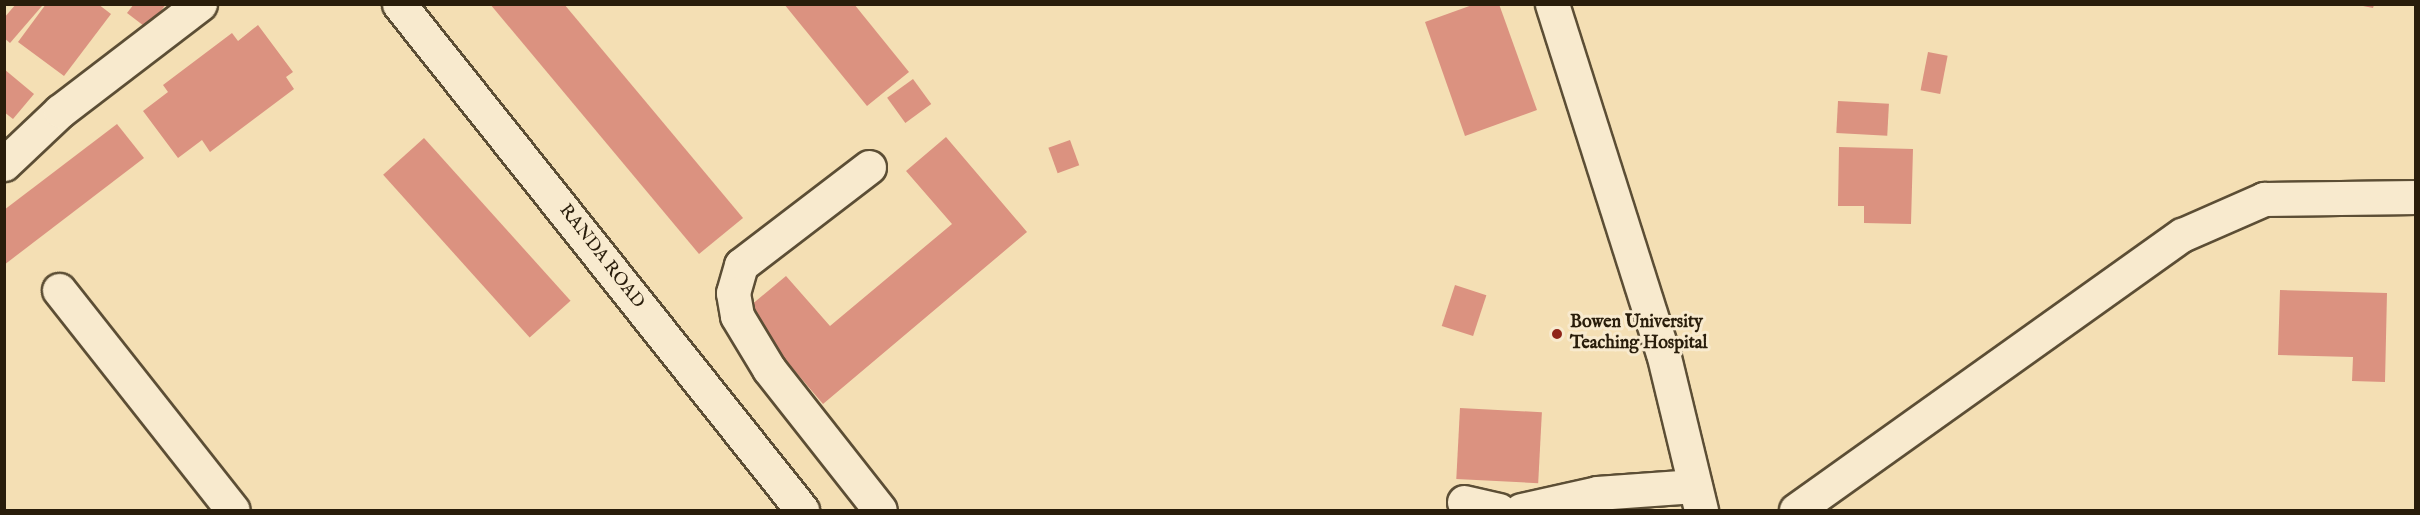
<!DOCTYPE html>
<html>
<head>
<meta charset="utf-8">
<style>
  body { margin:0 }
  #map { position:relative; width:2420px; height:515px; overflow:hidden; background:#f4dfb4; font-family:"IM FELL English",serif }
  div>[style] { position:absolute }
  .building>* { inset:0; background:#db9280; transform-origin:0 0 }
  .roads { filter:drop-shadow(2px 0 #5c4e35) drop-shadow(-2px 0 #5c4e35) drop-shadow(0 2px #5c4e35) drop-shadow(0 -2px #5c4e35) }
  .minor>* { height:33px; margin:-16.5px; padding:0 16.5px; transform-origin:16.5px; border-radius:16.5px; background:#f8eace }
  .dots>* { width:16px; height:16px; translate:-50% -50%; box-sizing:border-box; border:3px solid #f8eace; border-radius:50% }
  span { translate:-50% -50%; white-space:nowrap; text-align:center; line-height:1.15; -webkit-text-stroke:6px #f8eace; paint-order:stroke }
  .street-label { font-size:18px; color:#291d0b }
  .poi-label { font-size:18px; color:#291d0b; font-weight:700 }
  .left { translate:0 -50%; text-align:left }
  .frame { position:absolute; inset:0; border:6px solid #291d0b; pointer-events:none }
</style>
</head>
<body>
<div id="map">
  <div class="building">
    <i style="clip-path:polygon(16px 4px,42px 6px,10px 43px,4px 38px,4px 18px)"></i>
    <i style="clip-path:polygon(46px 4px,98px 4px,111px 14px,64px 76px,18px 42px)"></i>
    <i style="clip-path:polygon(134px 4px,166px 4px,148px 29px,127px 13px)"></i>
    <i style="clip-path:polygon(490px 4px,564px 4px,743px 218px,699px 254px)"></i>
    <i style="clip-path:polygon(784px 4px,854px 4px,909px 72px,867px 106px)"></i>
    <i style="clip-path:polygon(1475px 4px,1499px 4px,1537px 110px,1465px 136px,1425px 22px)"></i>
    <i style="clip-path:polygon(2358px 5px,2374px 5px,2373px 8px)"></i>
    <i style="clip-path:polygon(258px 25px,293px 72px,286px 77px,294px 89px,210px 152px,202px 140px,178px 158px,143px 111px,168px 92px,163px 85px,232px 33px,238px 41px)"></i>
    <i style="left:1928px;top:52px;width:20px;height:39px;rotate:11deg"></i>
    <i style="clip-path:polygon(4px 69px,34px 94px,13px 119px,4px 112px)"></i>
    <i style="left:913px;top:79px;width:31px;height:32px;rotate:54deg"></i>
    <i style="left:1838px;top:101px;width:51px;height:32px;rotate:3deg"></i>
    <i style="clip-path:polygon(117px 124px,144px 158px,4px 265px,4px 210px)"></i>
    <i style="clip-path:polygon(946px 137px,1027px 232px,823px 404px,744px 311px,786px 276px,830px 326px,952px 224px,906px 171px)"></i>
    <i style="left:424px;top:138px;width:219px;height:55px;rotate:48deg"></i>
    <i style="left:1070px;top:140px;width:27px;height:23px;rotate:70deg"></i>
    <i style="clip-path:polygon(1839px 147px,1913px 149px,1911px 224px,1864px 223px,1864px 206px,1838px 206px)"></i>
    <i style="left:1455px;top:285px;width:33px;height:43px;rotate:18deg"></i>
    <i style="clip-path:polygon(2280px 290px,2387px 293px,2385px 382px,2352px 381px,2353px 357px,2278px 355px)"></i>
    <i style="left:1460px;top:408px;width:82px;height:71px;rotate:3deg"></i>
  </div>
  <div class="roads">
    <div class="minor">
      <i style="left:399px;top:4px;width:647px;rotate:51.46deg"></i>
      <i style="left:1552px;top:4px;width:366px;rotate:72.4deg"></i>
      <i style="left:1663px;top:353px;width:162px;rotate:76.4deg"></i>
      <i style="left:4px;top:164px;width:77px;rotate:-43.4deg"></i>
      <i style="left:60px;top:111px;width:176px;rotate:-37.4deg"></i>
      <i style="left:869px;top:167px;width:161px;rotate:142.6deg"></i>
      <i style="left:741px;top:265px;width:29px;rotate:106deg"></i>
      <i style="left:733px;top:293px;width:23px;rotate:80deg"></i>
      <i style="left:737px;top:316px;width:62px;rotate:58.9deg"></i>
      <i style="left:769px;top:369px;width:179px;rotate:51.8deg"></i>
      <i style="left:59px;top:290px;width:280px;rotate:51.7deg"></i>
      <i style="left:1464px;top:502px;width:36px;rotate:13deg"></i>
      <i style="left:1521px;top:510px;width:78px;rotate:-12.6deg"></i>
      <i style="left:1597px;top:493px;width:98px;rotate:-4.1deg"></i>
      <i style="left:1796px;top:510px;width:474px;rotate:-35.5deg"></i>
      <i style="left:2182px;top:235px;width:90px;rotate:-23.7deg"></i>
      <i style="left:2264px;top:199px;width:152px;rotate:-0.8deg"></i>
    </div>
  </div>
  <div class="dots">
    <i style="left:1557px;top:334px;background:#8f2418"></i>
  </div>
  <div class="street-label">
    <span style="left:601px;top:257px;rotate:52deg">RANDA ROAD</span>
  </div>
  <div class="poi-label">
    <span class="left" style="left:1570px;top:334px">Bowen University<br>Teaching Hospital</span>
  </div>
  <div class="frame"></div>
</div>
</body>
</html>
